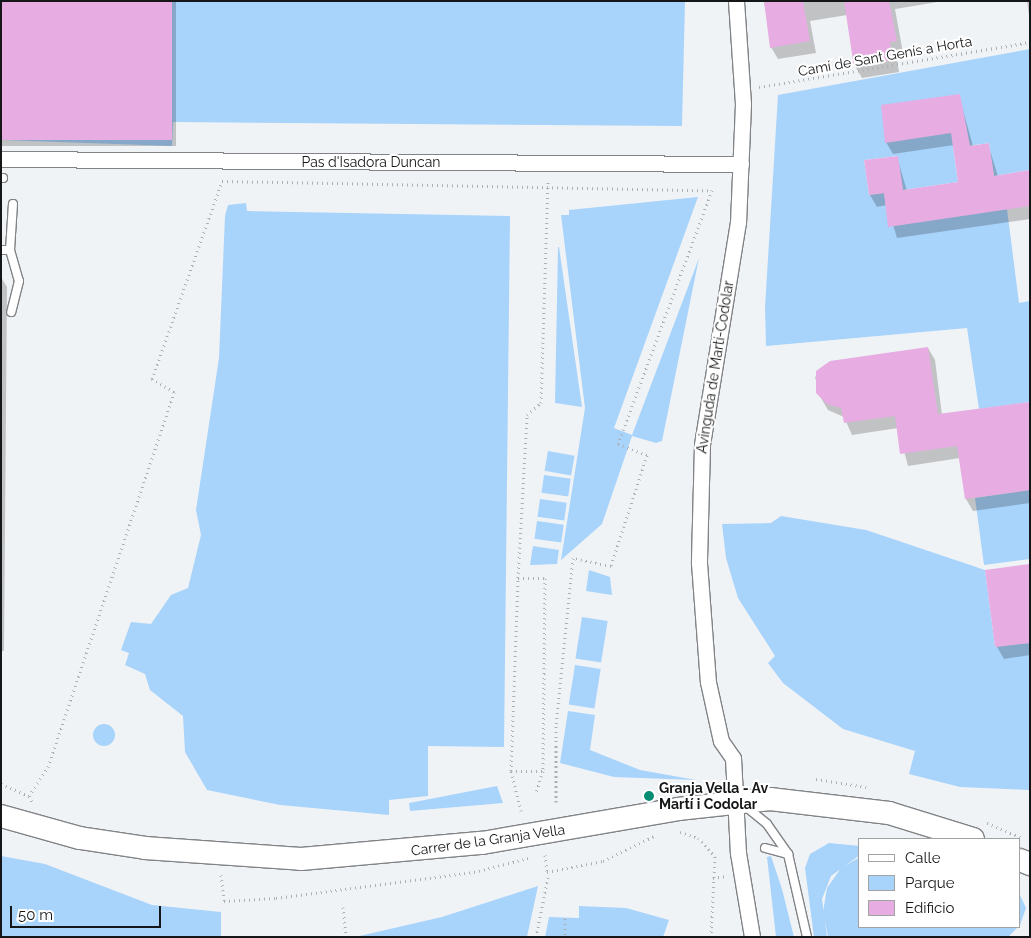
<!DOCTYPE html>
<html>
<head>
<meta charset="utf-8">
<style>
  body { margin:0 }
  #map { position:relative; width:1031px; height:938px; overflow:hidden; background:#f0f3f6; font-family:Raleway,sans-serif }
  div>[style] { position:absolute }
  .green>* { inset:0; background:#a8d3fb; transform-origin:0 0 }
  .round { border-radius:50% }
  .shadow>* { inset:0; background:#0003; transform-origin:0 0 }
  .building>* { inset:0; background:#e7ace2; transform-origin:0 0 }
  .path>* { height:3px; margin-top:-1.5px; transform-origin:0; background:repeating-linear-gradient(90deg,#adafb2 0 1px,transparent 0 5px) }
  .roads { filter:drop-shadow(1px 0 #818386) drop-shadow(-1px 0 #818386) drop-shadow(0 1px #818386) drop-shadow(0 -1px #818386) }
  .lane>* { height:8px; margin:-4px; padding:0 4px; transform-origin:4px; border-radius:4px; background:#fff }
  .street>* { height:15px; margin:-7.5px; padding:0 7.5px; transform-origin:7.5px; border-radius:7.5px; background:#fff }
  .secondary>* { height:22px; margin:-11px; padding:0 11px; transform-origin:11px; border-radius:11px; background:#fff }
  .dots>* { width:14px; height:14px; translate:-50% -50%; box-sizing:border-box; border:2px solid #fff; border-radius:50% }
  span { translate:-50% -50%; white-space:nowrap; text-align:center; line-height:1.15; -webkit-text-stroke:4px #fff; paint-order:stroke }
  .street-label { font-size:14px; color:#151617 }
  .poi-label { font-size:14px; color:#151617; font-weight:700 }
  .left { translate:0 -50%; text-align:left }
  .frame { position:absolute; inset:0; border:2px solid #151617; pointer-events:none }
  .legend { position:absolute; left:858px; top:838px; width:162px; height:90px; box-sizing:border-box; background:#fff; border:1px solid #a1a2a2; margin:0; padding:6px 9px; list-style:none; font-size:15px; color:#151617 }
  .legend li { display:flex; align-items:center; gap:10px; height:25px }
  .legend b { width:25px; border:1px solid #a1a2a2 }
  .scale { position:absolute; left:10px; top:906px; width:151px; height:22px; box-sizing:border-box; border:2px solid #151617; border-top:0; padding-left:6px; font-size:15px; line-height:18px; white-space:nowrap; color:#151617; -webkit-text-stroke:4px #fff; paint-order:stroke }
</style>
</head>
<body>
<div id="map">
  <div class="green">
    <i style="clip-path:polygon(1px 1px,685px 1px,682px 126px,173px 122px,172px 146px,1px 140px)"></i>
    <i style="clip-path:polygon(1030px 49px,1030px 170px,994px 176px,989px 143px,953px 148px,958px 182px,903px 190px,897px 156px,864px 160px,869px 195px,884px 193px,889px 226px,1007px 209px,1019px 303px,1030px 301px,1030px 402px,979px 409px,967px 328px,766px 346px,765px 307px,778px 95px)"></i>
    <i style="clip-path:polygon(698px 197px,614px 428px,632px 435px,699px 258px,662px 441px,656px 443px,632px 436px,602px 524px,561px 560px,585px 408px,561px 215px,569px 215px,569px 210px)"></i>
    <i style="clip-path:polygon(246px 203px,247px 211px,510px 216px,504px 747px,428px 746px,428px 796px,389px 800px,389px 815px,280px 805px,207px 790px,185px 752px,183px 716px,150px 690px,145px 674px,125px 665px,129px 653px,121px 650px,131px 622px,151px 624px,171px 595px,188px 588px,201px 535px,196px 510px,219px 358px,225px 216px,228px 205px)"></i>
    <i style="clip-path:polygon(558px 247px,559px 247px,582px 407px,555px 403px)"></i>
    <i style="left:548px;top:451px;width:27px;height:20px;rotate:10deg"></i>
    <i style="left:544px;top:475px;width:27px;height:18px;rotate:8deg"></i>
    <i style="clip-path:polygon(1030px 490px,1030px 559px,984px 565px,975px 498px)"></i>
    <i style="left:540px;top:499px;width:27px;height:18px;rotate:8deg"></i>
    <i style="clip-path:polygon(781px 516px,866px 530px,985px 570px,995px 647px,1030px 643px,1030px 790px,960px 787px,909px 774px,915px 751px,843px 729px,783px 683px,768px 663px,775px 656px,738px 598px,726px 558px,722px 524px,771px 523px)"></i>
    <i style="left:537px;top:521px;width:27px;height:18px;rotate:8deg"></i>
    <i style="clip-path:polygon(533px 546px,559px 550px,557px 564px,530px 565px)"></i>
    <i style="clip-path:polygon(589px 570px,610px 577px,612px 595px,586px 591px)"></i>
    <i style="left:582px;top:617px;width:26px;height:42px;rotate:9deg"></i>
    <i style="left:575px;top:665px;width:26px;height:40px;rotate:9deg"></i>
    <i style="clip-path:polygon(568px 711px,595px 715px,590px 750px,640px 770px,696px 780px,614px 777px,560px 763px)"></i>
    <i class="round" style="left:93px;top:724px;width:22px;height:22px"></i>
    <i style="clip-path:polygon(497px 786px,503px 803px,410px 811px,409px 803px)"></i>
    <i style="clip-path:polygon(829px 843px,860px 846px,860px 855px,831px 876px,822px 899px,827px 937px,814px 937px,805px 868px,810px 854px)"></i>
    <i style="clip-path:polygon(1px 856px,45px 864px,152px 905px,221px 912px,221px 937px,1px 937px)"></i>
    <i style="clip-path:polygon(771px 856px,782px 889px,794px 937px,776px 937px,767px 857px)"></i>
    <i style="clip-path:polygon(860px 857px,860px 927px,1018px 927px,1008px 937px,828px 937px,823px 912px,827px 888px,841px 868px)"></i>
    <i style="clip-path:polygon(538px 886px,527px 937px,355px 937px,442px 917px)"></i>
    <i style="clip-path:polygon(1020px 895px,1026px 908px,1020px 925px)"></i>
    <i style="clip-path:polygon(579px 906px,626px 908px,669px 920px,663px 937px,545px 937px,549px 917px,579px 918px)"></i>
  </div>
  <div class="shadow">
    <i style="left:1px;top:1px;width:175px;height:145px"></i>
    <i style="clip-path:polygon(764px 1px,944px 1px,895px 9px,903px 53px,896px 54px,899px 72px,862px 78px,855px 66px,847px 15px,810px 21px,816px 53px,778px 59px,771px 47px)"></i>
    <i style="clip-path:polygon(1027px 1px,1030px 1px,1030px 23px)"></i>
    <i style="clip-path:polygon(959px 96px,973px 146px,988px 144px,998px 176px,1030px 172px,1030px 219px,897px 238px,887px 205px,877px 207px,870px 195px,897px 157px,907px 191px,959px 183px,954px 145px,893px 154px,886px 142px)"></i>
    <i style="clip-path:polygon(1px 277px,7px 287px,4px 651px,1px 651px)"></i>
    <i style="clip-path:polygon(928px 348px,935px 360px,942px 415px,1030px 403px,1030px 503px,973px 511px,966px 499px,960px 458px,908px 466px,898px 428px,852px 435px,844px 417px,828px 410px,821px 398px,815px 377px,830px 362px)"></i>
    <i style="clip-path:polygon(1030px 565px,1030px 655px,1004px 659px,997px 647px,986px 571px)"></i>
  </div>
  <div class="building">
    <i style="left:1px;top:1px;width:171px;height:139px"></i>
    <i style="clip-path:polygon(764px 1px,803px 1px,810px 41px,770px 48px)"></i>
    <i style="clip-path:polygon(844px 1px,889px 1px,897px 41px,890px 42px,893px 60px,854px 67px)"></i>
    <i style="clip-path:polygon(960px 94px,970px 146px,989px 143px,994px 176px,1030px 170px,1030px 206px,888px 227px,884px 193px,869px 195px,864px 160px,898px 156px,903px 190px,958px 182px,951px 133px,885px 143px,881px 105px)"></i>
    <i style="clip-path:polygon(928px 347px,938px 414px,1030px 402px,1030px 490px,965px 499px,957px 446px,900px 454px,895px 416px,844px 423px,841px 408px,827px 404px,816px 393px,816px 371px,830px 361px)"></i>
    <i style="clip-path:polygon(1030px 564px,1030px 643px,995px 647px,985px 570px)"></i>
  </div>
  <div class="path">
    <i style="left:759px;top:87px;width:275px;rotate:-9.4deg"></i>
    <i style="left:222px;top:181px;width:490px;rotate:1.1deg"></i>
    <i style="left:712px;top:190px;width:271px;rotate:110.3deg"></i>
    <i style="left:618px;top:444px;width:31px;rotate:21deg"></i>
    <i style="left:647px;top:455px;width:117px;rotate:108deg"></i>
    <i style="left:611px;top:566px;width:39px;rotate:-168deg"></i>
    <i style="left:573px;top:558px;width:169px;rotate:95.8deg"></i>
    <i style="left:556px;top:726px;width:76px;rotate:90deg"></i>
    <i style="left:518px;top:578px;width:27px"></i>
    <i style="left:545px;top:578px;width:193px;rotate:90.6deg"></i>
    <i style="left:543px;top:771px;width:22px;rotate:108deg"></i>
    <i style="left:511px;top:771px;width:32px"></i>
    <i style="left:816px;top:779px;width:51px;rotate:9.1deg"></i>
    <i style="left:1px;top:784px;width:30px;rotate:23deg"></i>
    <i style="left:29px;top:796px;width:7px;rotate:63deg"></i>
    <i style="left:29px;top:796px;width:35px;rotate:-57deg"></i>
    <i style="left:48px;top:767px;width:396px;rotate:-71.4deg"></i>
    <i style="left:174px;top:392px;width:26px;rotate:-149deg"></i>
    <i style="left:152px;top:379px;width:210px;rotate:-70.5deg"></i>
    <i style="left:521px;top:811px;width:41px;rotate:-104deg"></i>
    <i style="left:511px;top:771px;width:193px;rotate:-87.9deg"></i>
    <i style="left:518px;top:578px;width:163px;rotate:-86.8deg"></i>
    <i style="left:527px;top:415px;width:18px;rotate:-41deg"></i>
    <i style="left:541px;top:403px;width:223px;rotate:-88.2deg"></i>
    <i style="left:987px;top:823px;width:39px;rotate:23deg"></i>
    <i style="left:680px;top:832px;width:19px;rotate:18deg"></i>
    <i style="left:698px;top:838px;width:25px;rotate:47deg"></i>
    <i style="left:545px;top:855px;width:17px;rotate:83deg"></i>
    <i style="left:547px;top:872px;width:57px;rotate:-11.1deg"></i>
    <i style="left:603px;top:861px;width:57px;rotate:-26.1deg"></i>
    <i style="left:221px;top:875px;width:26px;rotate:83deg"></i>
    <i style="left:224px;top:901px;width:52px;rotate:-3.3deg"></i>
    <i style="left:276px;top:898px;width:200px;rotate:-7.5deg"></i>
    <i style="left:474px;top:872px;width:57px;rotate:-14.3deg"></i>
    <i style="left:713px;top:878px;width:13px;rotate:-9deg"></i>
    <i style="left:343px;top:907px;width:30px;rotate:84deg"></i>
    <i style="left:565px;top:918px;width:19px;rotate:90deg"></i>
    <i style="left:536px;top:937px;width:61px;rotate:-78.7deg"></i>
    <i style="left:711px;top:937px;width:81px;rotate:-87.2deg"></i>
  </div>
  <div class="roads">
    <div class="lane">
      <i style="left:1px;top:178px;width:2px"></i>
      <i style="left:1px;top:250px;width:9px"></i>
      <i style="left:10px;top:250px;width:46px;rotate:-86.3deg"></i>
      <i style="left:10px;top:250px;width:32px;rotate:74deg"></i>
      <i style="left:19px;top:281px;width:32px;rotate:104deg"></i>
      <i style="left:745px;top:806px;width:28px;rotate:39deg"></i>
      <i style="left:767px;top:824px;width:37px;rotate:55deg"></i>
      <i style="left:788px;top:854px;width:85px;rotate:77.1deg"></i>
      <i style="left:765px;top:848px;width:24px;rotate:15deg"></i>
    </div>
    <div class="street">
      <i style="left:736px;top:1px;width:103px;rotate:86.1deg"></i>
      <i style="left:743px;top:104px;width:118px;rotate:92.4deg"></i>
      <i style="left:738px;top:222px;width:226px;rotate:99.2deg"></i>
      <i style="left:702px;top:445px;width:118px;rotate:91.5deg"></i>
      <i style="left:699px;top:563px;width:119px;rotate:85.7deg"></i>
      <i style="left:708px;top:682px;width:60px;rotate:77.6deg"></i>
      <i style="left:721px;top:741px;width:21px;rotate:55deg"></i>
      <i style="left:733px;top:758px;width:95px;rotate:87deg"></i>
      <i style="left:738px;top:853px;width:85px;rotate:80.5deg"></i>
      <i style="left:1px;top:159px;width:740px;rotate:0.39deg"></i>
    </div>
    <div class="secondary">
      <i style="left:1px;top:816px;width:82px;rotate:15.6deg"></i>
      <i style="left:80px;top:838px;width:66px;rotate:8.7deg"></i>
      <i style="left:145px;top:848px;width:156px;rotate:4deg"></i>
      <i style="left:301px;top:859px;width:182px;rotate:-5.1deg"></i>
      <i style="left:482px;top:843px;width:199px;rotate:-9.8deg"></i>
      <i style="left:678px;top:809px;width:93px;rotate:-6.2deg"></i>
      <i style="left:770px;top:799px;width:120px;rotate:6.7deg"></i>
      <i style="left:889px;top:813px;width:88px;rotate:17.2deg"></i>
      <i style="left:1020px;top:860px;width:11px;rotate:22deg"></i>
    </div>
  </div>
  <div class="dots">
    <i style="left:649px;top:796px;background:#078d73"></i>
  </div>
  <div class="street-label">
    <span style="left:885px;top:56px;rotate:-10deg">Camí de Sant Genís a Horta</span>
    <span style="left:371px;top:162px">Pas d'Isadora Duncan</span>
    <span style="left:715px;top:367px;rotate:-81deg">Avinguda de Martí-Codolar</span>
    <span style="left:488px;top:840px;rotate:-8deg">Carrer de la Granja Vella</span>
  </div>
  <div class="poi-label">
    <span class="left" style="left:659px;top:796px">Granja Vella - Av<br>Martí i Codolar</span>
  </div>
  <div class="frame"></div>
  <ul class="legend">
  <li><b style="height:6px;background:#fff"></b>Calle</li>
  <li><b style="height:14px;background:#a8d3fb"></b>Parque</li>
  <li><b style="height:14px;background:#e7ace2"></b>Edificio</li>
  </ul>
  <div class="scale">50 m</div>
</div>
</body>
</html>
